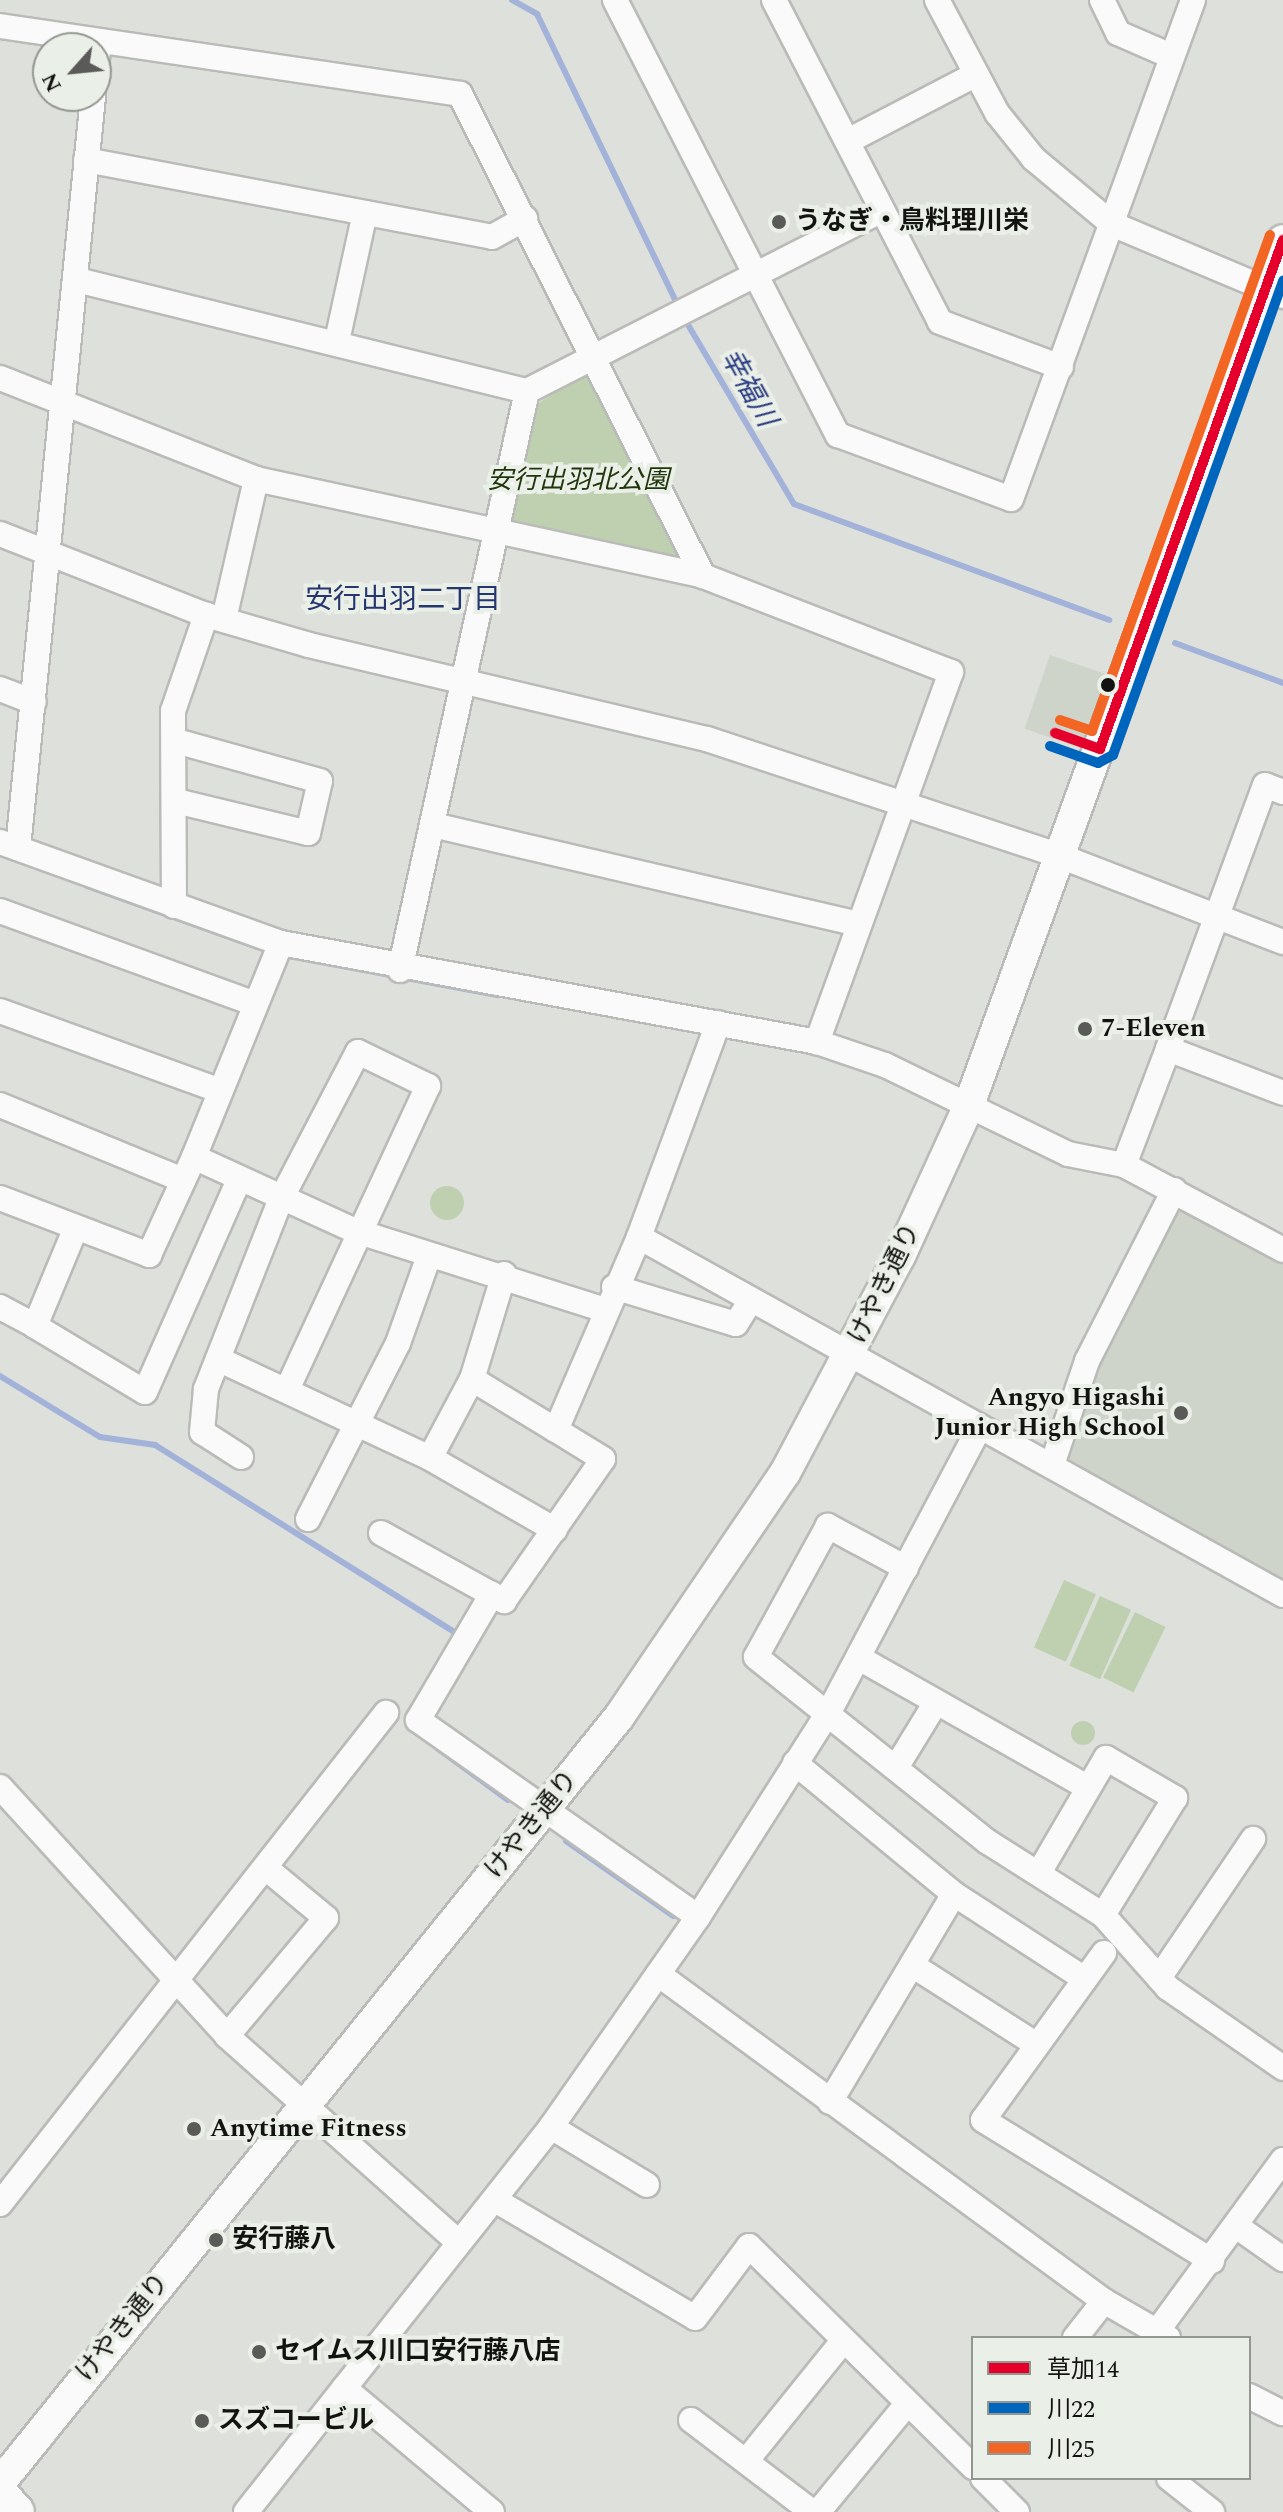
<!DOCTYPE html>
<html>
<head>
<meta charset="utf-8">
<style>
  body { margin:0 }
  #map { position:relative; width:1283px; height:2512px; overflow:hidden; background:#dee0dc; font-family:Spectral,"Noto Sans JP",serif }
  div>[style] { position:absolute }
  .built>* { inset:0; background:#ced4ca; transform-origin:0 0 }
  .green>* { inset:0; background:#bfd0b1; transform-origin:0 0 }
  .round { border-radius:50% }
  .stream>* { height:6px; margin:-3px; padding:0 3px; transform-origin:3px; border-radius:3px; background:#a3b2d9 }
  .roads { filter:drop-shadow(2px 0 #babbb8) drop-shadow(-2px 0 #babbb8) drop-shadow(0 2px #babbb8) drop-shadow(0 -2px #babbb8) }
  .minor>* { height:24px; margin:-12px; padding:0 12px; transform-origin:12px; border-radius:12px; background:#fafafa }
  .tertiary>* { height:30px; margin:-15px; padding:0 15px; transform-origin:15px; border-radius:15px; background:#fafafa }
  .secondary>* { height:34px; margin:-17px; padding:0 17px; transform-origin:17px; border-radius:17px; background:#fafafa }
  .bus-1>* { height:10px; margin:-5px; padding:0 5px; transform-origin:5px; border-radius:5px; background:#e4002b }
  .bus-2>* { height:10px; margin:-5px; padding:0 5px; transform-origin:5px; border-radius:5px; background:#0065bd }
  .bus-3>* { height:10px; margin:-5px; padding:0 5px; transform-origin:5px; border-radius:5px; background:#f26522 }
  .dots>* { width:22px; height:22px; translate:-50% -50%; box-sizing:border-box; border:4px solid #eaefe7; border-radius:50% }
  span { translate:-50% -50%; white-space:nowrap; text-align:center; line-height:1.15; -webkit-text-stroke:8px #eaefe7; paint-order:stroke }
  .poi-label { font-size:26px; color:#131411; font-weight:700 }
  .left { translate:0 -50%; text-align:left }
  .right { translate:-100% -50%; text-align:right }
  .park-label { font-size:26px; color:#21360c; font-style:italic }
  .street-label { font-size:26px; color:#131411 }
  .water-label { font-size:28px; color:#2a3c80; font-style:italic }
  .neighbourhood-label { font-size:28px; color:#26366f }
  .legend { position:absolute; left:971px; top:2336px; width:280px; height:144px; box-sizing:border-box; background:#eaefe7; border:2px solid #949791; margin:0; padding:10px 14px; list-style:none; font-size:24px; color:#131411 }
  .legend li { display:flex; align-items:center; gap:16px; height:40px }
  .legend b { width:40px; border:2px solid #949791 }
  .north { position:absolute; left:32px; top:32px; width:80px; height:80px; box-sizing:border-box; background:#eaefe7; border:2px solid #949791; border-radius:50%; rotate:243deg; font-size:22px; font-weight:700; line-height:32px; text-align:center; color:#131411 }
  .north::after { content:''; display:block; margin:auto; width:28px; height:36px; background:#5a5b58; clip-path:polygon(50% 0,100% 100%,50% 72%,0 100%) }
</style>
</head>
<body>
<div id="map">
  <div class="built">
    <i style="left:1050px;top:655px;width:61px;height:78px;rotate:19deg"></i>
    <i style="clip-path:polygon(1176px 1207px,1283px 1263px,1283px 1590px,1068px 1470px,1063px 1459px,1095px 1368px)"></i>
  </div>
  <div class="green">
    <i style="clip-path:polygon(580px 375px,595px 380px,682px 552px,673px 565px,518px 529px,509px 516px,533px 407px)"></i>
    <i class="round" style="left:430px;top:1186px;width:34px;height:34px"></i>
    <i style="left:1064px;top:1580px;width:35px;height:74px;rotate:24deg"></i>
    <i style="left:1100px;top:1596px;width:34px;height:76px;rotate:24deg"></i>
    <i style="left:1135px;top:1612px;width:34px;height:73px;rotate:26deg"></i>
    <i class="round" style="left:1071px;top:1721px;width:24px;height:24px"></i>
  </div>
  <div class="stream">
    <i style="left:512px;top:0;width:29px;rotate:29deg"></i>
    <i style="left:537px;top:14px;width:326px;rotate:64.2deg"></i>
    <i style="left:684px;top:318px;width:216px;rotate:59.4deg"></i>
    <i style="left:794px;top:504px;width:336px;rotate:20.2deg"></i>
    <i style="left:1175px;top:643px;width:115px;rotate:20.3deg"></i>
    <i style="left:87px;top:886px;width:181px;rotate:19.7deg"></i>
    <i style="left:289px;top:956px;width:213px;rotate:10.6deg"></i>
    <i style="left:0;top:1376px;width:117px;rotate:31.4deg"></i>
    <i style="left:100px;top:1437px;width:56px;rotate:8.3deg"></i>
    <i style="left:155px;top:1445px;width:356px;rotate:32deg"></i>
    <i style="left:437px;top:1748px;width:88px;rotate:36.2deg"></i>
    <i style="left:566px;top:1841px;width:131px;rotate:35deg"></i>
  </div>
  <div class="roads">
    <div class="minor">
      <i style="left:615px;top:0;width:489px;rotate:62.9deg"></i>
      <i style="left:838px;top:435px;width:184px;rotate:20.3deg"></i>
      <i style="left:1011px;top:499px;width:531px;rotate:-69.96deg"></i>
      <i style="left:774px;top:0;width:362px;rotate:62.7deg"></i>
      <i style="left:940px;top:322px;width:129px;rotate:20.4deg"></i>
      <i style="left:937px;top:0;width:128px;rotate:62deg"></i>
      <i style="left:997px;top:113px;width:59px;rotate:51.2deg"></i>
      <i style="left:1034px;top:159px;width:102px;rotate:39.8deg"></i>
      <i style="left:1112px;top:224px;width:186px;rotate:22.8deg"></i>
      <i style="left:1102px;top:0;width:37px;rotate:64deg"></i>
      <i style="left:1118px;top:33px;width:58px;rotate:23.5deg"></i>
      <i style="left:0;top:26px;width:465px;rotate:8.4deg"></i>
      <i style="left:460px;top:94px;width:540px;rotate:63.25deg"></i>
      <i style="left:96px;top:69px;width:28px;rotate:-84deg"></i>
      <i style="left:848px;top:141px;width:143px;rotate:-27.5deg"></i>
      <i style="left:86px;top:160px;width:413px;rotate:10.7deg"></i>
      <i style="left:492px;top:237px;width:38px;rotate:-29deg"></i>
      <i style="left:77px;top:280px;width:463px;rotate:13.9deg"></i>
      <i style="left:337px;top:341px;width:131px;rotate:-77.7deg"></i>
      <i style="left:0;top:378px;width:275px;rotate:21.5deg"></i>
      <i style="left:256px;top:479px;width:457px;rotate:12.2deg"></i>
      <i style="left:703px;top:576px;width:266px;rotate:21.2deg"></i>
      <i style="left:951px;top:672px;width:394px;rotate:109.9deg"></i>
      <i style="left:0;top:534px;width:221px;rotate:21.5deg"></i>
      <i style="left:206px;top:615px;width:107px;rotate:16.2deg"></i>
      <i style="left:309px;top:645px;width:409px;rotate:13.3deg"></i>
      <i style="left:707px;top:739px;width:372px;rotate:18.3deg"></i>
      <i style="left:1060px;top:856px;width:239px;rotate:21.1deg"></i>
      <i style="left:224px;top:619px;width:144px;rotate:-77.1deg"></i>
      <i style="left:0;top:689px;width:36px;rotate:21deg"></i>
      <i style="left:1283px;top:792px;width:19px;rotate:-159deg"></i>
      <i style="left:1265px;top:785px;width:281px;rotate:110.2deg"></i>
      <i style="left:1168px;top:1049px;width:123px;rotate:20.9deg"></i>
      <i style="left:176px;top:801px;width:136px;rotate:13.6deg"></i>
      <i style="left:308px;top:833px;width:53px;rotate:-77deg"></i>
      <i style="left:320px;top:781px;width:149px;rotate:-164.5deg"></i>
      <i style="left:433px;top:825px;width:437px;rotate:13.1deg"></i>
      <i style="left:0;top:842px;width:299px;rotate:19.8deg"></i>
      <i style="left:281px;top:943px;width:545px;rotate:10.46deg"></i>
      <i style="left:817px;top:1042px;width:72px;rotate:18.7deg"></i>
      <i style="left:885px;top:1065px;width:203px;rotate:25.9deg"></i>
      <i style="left:1068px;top:1154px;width:57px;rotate:11.1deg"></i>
      <i style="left:1124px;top:1165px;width:180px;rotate:28.1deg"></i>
      <i style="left:18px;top:848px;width:756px;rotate:-84.3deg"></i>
      <i style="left:174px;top:906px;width:195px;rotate:-90.3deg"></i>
      <i style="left:173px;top:711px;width:102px;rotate:-71deg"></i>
      <i style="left:0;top:911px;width:271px;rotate:20deg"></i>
      <i style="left:400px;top:970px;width:593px;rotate:-77.63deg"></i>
      <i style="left:527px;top:391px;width:397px;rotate:-27deg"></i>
      <i style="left:0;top:1011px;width:232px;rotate:19.9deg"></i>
      <i style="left:0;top:1105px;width:198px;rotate:22.3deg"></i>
      <i style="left:194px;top:1157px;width:231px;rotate:-67.9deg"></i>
      <i style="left:1124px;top:1165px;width:124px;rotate:-69.2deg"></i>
      <i style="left:0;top:1198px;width:160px;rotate:20.9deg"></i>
      <i style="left:149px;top:1255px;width:108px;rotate:-65.3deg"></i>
      <i style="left:194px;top:1157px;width:178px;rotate:24.6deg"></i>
      <i style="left:356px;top:1231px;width:261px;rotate:17.6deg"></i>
      <i style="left:639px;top:1237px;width:737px;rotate:29.07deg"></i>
      <i style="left:504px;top:1274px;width:110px;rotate:106.9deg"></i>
      <i style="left:472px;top:1379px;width:98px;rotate:31.3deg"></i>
      <i style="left:614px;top:1287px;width:127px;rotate:16.9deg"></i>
      <i style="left:736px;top:1324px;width:28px;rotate:-58deg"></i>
      <i style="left:0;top:1307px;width:40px;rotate:28deg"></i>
      <i style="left:35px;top:1326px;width:104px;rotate:-67.4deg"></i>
      <i style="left:35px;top:1326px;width:128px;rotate:31deg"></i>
      <i style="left:145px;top:1392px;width:232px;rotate:-66.1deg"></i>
      <i style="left:220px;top:1360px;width:232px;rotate:25deg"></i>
      <i style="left:430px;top:1458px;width:144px;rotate:29.9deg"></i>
      <i style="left:241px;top:1457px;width:46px;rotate:-147.3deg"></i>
      <i style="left:202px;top:1432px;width:43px;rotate:-84.7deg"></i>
      <i style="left:206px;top:1389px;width:202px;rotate:-68.5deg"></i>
      <i style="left:280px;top:1201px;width:168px;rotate:-62.4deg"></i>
      <i style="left:358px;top:1052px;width:78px;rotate:25.9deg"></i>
      <i style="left:428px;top:1086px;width:333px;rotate:114.9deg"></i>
      <i style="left:430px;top:1458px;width:89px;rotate:-62deg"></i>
      <i style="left:1052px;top:1465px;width:110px;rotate:-71.4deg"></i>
      <i style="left:1087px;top:1361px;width:192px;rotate:-63deg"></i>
      <i style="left:308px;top:1519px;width:198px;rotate:-62.9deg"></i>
      <i style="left:398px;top:1343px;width:92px;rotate:-70.4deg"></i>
      <i style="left:381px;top:1533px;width:141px;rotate:28.9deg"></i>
      <i style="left:504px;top:1601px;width:173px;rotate:-55.1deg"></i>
      <i style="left:603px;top:1459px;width:55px;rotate:-148.3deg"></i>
      <i style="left:556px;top:1430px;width:210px;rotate:-66.7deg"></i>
      <i style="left:639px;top:1237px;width:228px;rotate:-69.7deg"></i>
      <i style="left:906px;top:1568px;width:89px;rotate:-151.7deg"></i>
      <i style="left:828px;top:1526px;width:149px;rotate:118.8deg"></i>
      <i style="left:756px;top:1657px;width:297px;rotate:38.6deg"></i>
      <i style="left:988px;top:1842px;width:136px;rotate:32.4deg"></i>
      <i style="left:1103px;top:1915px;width:98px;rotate:48.3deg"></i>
      <i style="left:1168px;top:1988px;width:140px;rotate:34.8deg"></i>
      <i style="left:492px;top:1594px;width:146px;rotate:120.4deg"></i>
      <i style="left:418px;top:1720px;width:342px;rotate:35.1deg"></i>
      <i style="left:859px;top:1658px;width:262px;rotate:29.5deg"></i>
      <i style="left:795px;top:1763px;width:206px;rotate:39.5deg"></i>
      <i style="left:954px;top:1894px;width:156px;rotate:33deg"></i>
      <i style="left:897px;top:1766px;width:73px;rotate:-58.5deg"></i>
      <i style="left:0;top:1787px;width:337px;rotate:47.6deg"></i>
      <i style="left:227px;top:2036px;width:310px;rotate:41.7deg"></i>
      <i style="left:1040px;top:1871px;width:131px;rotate:-59.7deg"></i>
      <i style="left:1106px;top:1758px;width:80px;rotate:30.1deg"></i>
      <i style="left:1175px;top:1798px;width:137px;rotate:121.6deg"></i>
      <i style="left:1104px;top:1953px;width:206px;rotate:125.9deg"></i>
      <i style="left:983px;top:2120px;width:269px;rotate:31.6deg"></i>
      <i style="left:912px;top:1965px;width:148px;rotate:32.6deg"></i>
      <i style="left:658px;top:1974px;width:553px;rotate:36.25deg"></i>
      <i style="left:1104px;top:2301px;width:74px;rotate:30deg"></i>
      <i style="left:1159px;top:1978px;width:168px;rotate:-55.9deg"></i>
      <i style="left:227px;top:2036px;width:154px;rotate:-50deg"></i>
      <i style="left:326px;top:1918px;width:77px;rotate:-140.3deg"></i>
      <i style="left:830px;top:2102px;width:242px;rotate:-59.2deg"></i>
      <i style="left:551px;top:2127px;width:112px;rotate:31.1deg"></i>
      <i style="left:495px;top:2200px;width:232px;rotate:30.5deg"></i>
      <i style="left:695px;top:2318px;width:90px;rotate:-53.1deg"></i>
      <i style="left:749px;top:2246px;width:315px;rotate:44.6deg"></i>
      <i style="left:0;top:2204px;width:625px;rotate:-51.83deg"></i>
      <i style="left:1239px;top:2228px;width:54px;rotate:35.2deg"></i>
      <i style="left:1158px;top:2330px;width:211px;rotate:-53.7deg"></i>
      <i style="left:1075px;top:2338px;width:47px;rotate:-51.9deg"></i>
      <i style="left:344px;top:2388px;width:193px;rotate:40deg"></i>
      <i style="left:1249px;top:2396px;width:38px;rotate:27deg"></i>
      <i style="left:691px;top:2420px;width:152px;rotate:37.2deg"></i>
      <i style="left:747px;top:2460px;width:154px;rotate:-51.1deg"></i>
      <i style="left:983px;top:2478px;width:48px;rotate:45deg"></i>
      <i style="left:1169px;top:2478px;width:55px;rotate:38.3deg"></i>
      <i style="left:246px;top:2512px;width:491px;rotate:-51.6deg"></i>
      <i style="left:551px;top:2127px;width:256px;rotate:-55deg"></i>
      <i style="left:698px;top:1917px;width:246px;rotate:-57.5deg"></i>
      <i style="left:830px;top:1710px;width:319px;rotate:-62.1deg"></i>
      <i style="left:818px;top:2512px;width:141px;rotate:-50.5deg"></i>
    </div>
    <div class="tertiary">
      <i style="left:0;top:2483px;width:985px;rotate:-51.06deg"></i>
      <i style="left:619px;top:1717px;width:295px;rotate:-55.8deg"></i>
      <i style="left:785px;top:1473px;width:246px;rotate:-62.1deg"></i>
      <i style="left:900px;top:1256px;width:166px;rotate:-65.4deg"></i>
      <i style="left:969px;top:1105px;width:920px;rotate:-70.05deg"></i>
    </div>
    <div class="secondary">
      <i style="left:0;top:2493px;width:25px;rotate:48deg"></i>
    </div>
  </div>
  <div class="bus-1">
    <i style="left:1055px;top:733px;width:48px;rotate:19.6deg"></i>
    <i style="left:1100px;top:749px;width:541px;rotate:-70.23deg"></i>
  </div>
  <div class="bus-2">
    <i style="left:1050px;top:746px;width:51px;rotate:19.5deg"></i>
    <i style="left:1098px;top:763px;width:17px;rotate:-28deg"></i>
    <i style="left:1113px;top:755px;width:504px;rotate:-70.27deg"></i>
  </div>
  <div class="bus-3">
    <i style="left:1060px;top:720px;width:34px;rotate:19deg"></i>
    <i style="left:1092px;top:731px;width:527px;rotate:-70.26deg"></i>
  </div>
  <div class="dots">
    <i style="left:779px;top:222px;background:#5a5b58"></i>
    <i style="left:1108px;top:685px;background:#131411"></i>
    <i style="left:1085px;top:1029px;background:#5a5b58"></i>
    <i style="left:1181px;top:1413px;background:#5a5b58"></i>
    <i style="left:194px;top:2129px;background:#5a5b58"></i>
    <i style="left:216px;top:2240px;background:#5a5b58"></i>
    <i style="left:259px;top:2352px;background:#5a5b58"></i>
    <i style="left:202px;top:2421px;background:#5a5b58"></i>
  </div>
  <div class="poi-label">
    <span class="left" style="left:795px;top:222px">うなぎ・鳥料理川栄</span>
    <span class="left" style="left:1101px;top:1029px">7-Eleven</span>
    <span class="right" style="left:1165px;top:1413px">Angyo Higashi<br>Junior High School</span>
    <span class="left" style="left:210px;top:2129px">Anytime Fitness</span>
    <span class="left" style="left:232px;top:2240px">安行藤八</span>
    <span class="left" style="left:275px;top:2352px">セイムス川口安行藤八店</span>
    <span class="left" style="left:218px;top:2421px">スズコービル</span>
  </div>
  <div class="park-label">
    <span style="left:578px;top:481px">安行出羽北公園</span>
  </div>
  <div class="street-label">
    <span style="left:885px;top:1284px;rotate:-64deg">けやき通り</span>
    <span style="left:532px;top:1825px;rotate:-51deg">けやき通り</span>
    <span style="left:123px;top:2328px;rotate:-51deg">けやき通り</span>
  </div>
  <div class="water-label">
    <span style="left:748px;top:388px;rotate:61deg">幸福川</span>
  </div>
  <div class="neighbourhood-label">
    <span style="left:403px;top:600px">安行出羽二丁目</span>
  </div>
  <ul class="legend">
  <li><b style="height:10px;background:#e4002b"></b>草加14</li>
  <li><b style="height:10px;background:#0065bd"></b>川22</li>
  <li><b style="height:10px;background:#f26522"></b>川25</li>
  </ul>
  <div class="north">N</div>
</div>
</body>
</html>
